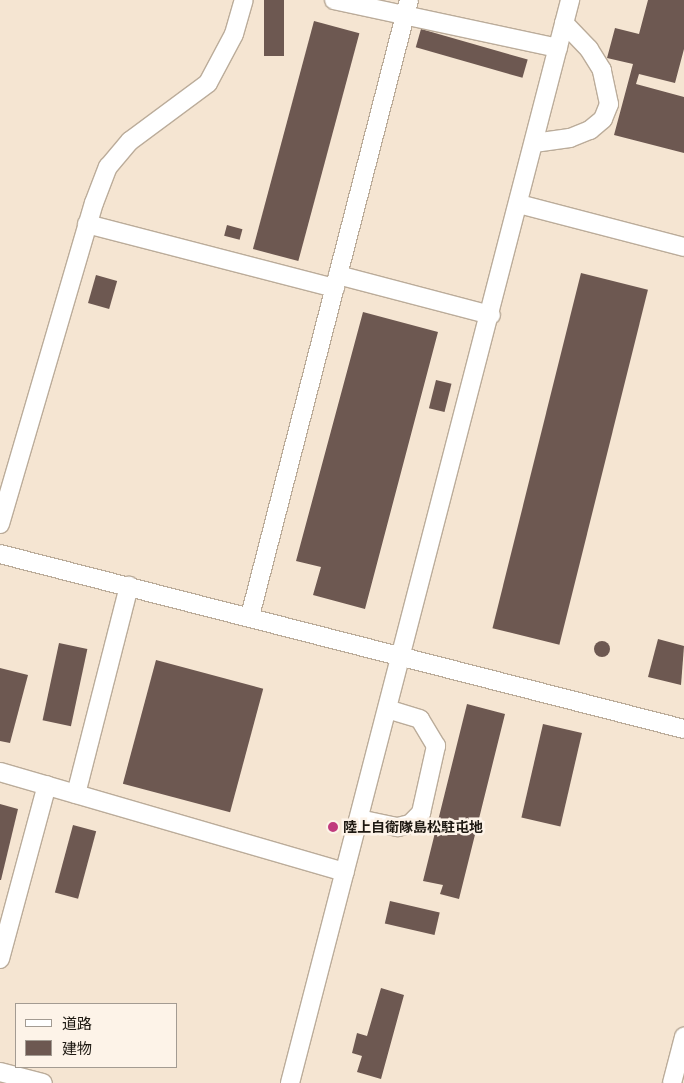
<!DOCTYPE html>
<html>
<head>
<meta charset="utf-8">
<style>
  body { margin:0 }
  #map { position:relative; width:684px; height:1083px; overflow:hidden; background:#f5e5d2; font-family:"Public Sans","Noto Sans JP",sans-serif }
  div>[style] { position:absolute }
  .building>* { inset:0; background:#6d5851; transform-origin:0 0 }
  .round { border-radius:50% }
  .roads { filter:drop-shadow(1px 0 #bbac9a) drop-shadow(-1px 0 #bbac9a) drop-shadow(0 1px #bbac9a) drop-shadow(0 -1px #bbac9a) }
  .minor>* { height:18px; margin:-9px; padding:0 9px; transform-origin:9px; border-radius:9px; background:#fff }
  .dots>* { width:14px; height:14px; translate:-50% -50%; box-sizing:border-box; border:2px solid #fdf3e8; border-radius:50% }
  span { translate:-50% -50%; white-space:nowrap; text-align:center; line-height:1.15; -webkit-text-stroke:5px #fdf3e8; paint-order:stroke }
  .poi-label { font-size:14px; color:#1d1811; font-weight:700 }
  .left { translate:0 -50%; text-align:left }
  .legend { position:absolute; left:15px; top:1003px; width:162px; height:65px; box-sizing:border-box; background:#fdf3e8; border:1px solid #a39b92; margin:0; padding:6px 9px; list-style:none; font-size:15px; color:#1d1811 }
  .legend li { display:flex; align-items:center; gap:10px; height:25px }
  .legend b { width:25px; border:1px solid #a39b92 }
</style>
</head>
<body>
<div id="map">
  <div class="building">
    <i style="left:264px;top:0;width:20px;height:56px"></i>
    <i style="clip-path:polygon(648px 0,684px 0,684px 49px,675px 83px,639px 74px,636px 84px,684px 97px,684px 153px,614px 135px,633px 64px,607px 58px,615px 28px,639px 34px)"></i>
    <i style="left:314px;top:21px;width:47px;height:236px;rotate:15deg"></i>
    <i style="left:421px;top:29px;width:111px;height:19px;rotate:16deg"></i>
    <i style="left:227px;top:225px;width:16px;height:11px;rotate:15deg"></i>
    <i style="left:581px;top:273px;width:69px;height:366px;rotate:14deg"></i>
    <i style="left:96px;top:275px;width:22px;height:29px;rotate:16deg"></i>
    <i style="clip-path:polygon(363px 312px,438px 332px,365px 609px,313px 595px,321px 567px,296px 561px)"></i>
    <i style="left:436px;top:380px;width:16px;height:29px;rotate:14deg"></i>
    <i style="clip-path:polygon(658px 639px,684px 646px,681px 685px,648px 677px)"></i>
    <i class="round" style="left:594px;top:641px;width:16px;height:16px"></i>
    <i style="left:59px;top:643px;width:29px;height:79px;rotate:12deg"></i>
    <i style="left:156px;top:660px;width:111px;height:128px;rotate:15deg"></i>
    <i style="clip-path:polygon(0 668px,28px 675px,10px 743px,0 741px)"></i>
    <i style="clip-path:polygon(467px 704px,505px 714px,459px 899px,440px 894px,443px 885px,423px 881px)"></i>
    <i style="left:543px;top:724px;width:40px;height:96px;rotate:13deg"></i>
    <i style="clip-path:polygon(0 804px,18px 809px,1px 880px,0 880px)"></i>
    <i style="left:73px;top:825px;width:24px;height:70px;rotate:15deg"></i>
    <i style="left:390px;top:901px;width:51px;height:23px;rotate:13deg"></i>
    <i style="clip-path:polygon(381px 988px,404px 995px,381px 1079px,357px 1072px,362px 1056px,352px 1053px,357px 1033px,367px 1036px)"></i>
  </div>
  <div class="roads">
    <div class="minor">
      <i style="left:334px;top:0;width:229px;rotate:12.1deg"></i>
      <i style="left:534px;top:143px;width:36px;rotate:-8deg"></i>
      <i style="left:570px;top:138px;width:22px;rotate:-22deg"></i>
      <i style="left:590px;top:130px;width:17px;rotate:-40deg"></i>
      <i style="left:603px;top:119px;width:16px;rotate:-68deg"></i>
      <i style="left:609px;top:104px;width:35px;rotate:-102deg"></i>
      <i style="left:602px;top:70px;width:25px;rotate:-122deg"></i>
      <i style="left:589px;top:49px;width:36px;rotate:-134deg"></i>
      <i style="left:519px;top:204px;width:171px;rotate:14.6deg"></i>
      <i style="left:87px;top:224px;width:256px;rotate:14.5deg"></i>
      <i style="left:338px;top:275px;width:158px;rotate:14.7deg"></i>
      <i style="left:0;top:524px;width:334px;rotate:-73.7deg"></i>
      <i style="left:94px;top:203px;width:39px;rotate:-69deg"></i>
      <i style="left:108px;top:167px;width:34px;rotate:-50deg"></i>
      <i style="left:130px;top:141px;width:97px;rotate:-36.6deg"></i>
      <i style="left:208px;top:83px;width:55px;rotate:-62deg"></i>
      <i style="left:234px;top:34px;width:35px;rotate:-74deg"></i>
      <i style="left:0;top:554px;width:706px;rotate:14.35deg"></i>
      <i style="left:250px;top:616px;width:636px;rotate:-75.53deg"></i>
      <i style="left:0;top:772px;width:359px;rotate:16.2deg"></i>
      <i style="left:76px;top:794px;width:215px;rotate:-75.7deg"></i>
      <i style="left:359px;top:819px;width:40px;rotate:12deg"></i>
      <i style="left:398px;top:827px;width:12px;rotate:-14deg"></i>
      <i style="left:410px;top:824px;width:16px;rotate:-45deg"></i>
      <i style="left:421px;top:813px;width:69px;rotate:-77.4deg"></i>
      <i style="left:436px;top:746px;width:31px;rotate:-121deg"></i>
      <i style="left:420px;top:719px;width:34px;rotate:-163deg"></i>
      <i style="left:0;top:959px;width:180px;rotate:-74.9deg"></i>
      <i style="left:0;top:1072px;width:44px;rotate:14.3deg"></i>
      <i style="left:290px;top:1083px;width:1119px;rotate:-75.5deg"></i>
      <i style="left:672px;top:1083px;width:48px;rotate:-75.4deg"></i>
    </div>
  </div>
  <div class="dots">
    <i style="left:333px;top:827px;background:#c03a7d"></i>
  </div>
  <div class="poi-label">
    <span class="left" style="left:343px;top:827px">陸上自衛隊島松駐屯地</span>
  </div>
  <ul class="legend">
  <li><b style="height:6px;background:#fff"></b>道路</li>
  <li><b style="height:14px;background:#6d5851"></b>建物</li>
  </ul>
</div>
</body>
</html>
